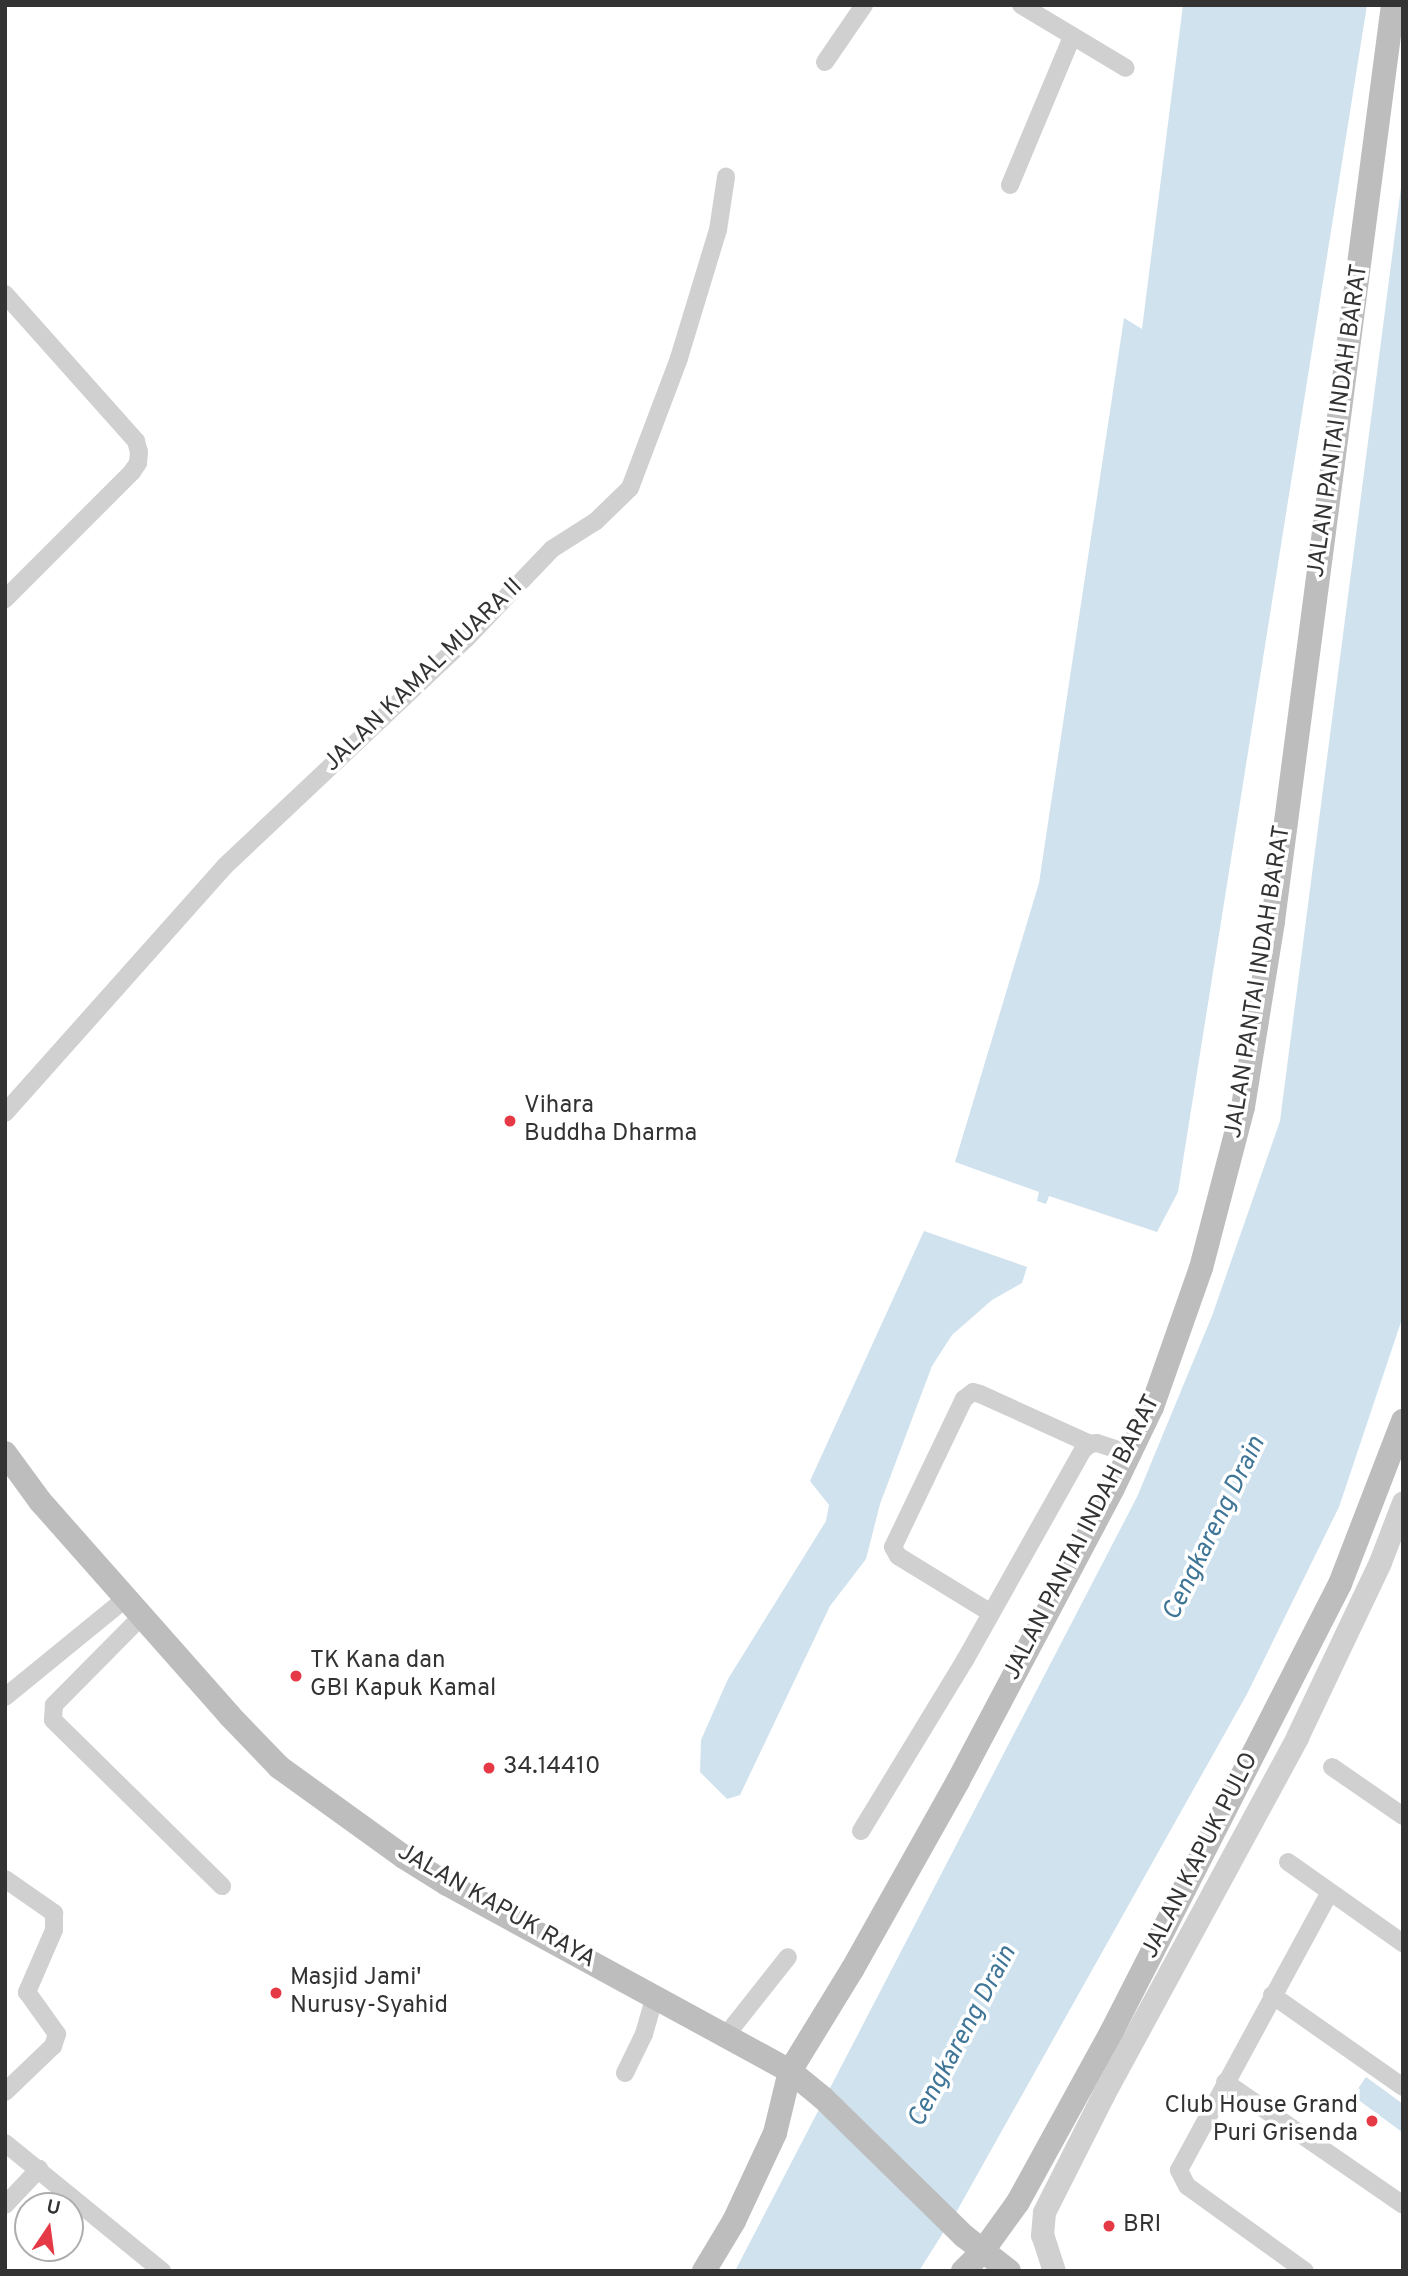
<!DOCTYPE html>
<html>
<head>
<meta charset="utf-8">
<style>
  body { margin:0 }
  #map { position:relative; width:1408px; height:2276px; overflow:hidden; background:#fff; font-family:Overpass,sans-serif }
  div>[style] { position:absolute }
  .water>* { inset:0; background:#cfe2ee }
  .minor>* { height:18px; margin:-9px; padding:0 9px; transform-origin:9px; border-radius:9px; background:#d0d0d0 }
  .tertiary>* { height:23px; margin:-11.5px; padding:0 11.5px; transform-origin:11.5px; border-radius:11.5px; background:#d0d0d0 }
  .secondary>* { height:24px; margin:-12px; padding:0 12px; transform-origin:12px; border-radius:12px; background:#bdbdbd }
  .dots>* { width:19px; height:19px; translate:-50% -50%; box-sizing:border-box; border:4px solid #fff; border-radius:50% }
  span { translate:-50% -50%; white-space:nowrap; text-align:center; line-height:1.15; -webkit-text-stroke:7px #fff; paint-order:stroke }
  .street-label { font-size:24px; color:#333 }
  .poi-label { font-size:24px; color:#333 }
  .left { translate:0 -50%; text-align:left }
  .right { translate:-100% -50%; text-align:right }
  .water-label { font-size:26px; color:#3f7597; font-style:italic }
  .frame { position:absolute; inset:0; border:7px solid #333; pointer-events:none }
  .north { position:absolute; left:14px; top:2192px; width:70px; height:70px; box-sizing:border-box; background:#fff; border:2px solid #adadad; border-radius:50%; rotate:13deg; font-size:19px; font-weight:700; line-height:28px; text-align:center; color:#333 }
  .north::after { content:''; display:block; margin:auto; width:24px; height:32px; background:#e63946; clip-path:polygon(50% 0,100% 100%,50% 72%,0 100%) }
</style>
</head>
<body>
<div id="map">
  <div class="water">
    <i style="clip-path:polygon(1183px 5px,1367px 5px,1178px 1192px,1157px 1232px,1049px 1196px,1046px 1204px,1037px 1201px,1039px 1192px,955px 1162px,1039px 883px,1124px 318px,1142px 329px)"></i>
    <i style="clip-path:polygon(1403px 172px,1403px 1316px,1339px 1507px,1247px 1694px,958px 2209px,919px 2271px,735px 2271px,1137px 1497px,1212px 1316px,1280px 1121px)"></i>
    <i style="clip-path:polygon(924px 1231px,1027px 1267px,1022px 1283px,992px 1300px,952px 1335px,932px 1366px,880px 1504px,866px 1559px,830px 1606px,740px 1795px,727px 1799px,700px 1772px,701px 1740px,728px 1679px,826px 1521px,829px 1505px,810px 1481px)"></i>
    <i style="clip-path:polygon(1366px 2077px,1403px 2104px,1402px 2132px,1353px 2096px)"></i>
  </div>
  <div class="minor">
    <i style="left:1021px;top:5px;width:122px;rotate:31deg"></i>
    <i style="left:825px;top:62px;width:69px;rotate:-55.6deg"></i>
    <i style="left:1010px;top:185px;width:160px;rotate:-67.3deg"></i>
    <i style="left:5px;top:294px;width:197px;rotate:48.3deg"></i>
    <i style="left:136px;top:441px;width:11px;rotate:75deg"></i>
    <i style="left:139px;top:452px;width:11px;rotate:95deg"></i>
    <i style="left:138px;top:463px;width:11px;rotate:124deg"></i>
    <i style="left:132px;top:472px;width:180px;rotate:135deg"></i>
    <i style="left:5px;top:1113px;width:331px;rotate:-48.3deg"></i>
    <i style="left:225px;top:866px;width:331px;rotate:-43.3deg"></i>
    <i style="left:466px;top:639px;width:124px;rotate:-46.3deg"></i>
    <i style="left:552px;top:549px;width:52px;rotate:-32.5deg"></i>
    <i style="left:596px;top:521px;width:47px;rotate:-44.1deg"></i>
    <i style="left:630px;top:488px;width:139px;rotate:-69.3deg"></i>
    <i style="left:679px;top:358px;width:134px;rotate:-73.1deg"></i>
    <i style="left:718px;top:230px;width:54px;rotate:-81.4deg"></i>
    <i style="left:991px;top:1613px;width:109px;rotate:-148.5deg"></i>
    <i style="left:898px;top:1556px;width:10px;rotate:-119deg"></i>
    <i style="left:893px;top:1547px;width:164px;rotate:-64.4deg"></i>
    <i style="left:964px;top:1399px;width:11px;rotate:-38deg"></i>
    <i style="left:973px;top:1392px;width:7px;rotate:16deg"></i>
    <i style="left:980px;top:1394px;width:121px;rotate:24.4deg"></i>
    <i style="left:141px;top:1617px;width:124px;rotate:134.7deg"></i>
    <i style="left:54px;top:1705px;width:15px;rotate:94deg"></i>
    <i style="left:53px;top:1720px;width:237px;rotate:44.5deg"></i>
    <i style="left:5px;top:1697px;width:155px;rotate:-39.2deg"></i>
    <i style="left:1332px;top:1767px;width:86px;rotate:34.6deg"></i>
    <i style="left:861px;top:1831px;width:200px;rotate:-58.7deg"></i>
    <i style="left:965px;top:1660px;width:241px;rotate:-60.7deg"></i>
    <i style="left:1083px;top:1450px;width:9px;rotate:-41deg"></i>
    <i style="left:1090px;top:1444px;width:7px;rotate:-8deg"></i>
    <i style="left:1097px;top:1443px;width:35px;rotate:18deg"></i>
    <i style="left:1288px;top:1862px;width:141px;rotate:35.2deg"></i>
    <i style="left:5px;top:1879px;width:60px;rotate:34.8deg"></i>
    <i style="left:54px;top:1913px;width:17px;rotate:90deg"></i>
    <i style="left:54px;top:1930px;width:68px;rotate:113.5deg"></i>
    <i style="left:27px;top:1992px;width:52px;rotate:54.5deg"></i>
    <i style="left:57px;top:2034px;width:13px;rotate:108deg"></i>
    <i style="left:53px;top:2046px;width:66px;rotate:136.2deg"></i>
    <i style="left:1272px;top:1995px;width:160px;rotate:35.1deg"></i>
    <i style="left:727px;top:2034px;width:98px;rotate:-51.6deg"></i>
    <i style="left:625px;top:2073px;width:43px;rotate:-64deg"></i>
    <i style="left:644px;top:2034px;width:40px;rotate:-74deg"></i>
    <i style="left:1225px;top:2082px;width:216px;rotate:34.6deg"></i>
    <i style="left:5px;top:2143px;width:203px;rotate:39.2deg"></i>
    <i style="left:5px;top:2205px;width:50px;rotate:-46.6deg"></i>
    <i style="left:1305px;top:2271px;width:145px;rotate:-144.2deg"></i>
    <i style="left:1187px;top:2186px;width:18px;rotate:-117deg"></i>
    <i style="left:1179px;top:2170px;width:316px;rotate:-61.5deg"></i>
  </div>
  <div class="tertiary">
    <i style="left:1054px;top:2271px;width:38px;rotate:-108deg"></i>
    <i style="left:1042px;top:2235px;width:23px;rotate:-85deg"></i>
    <i style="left:1044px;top:2212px;width:131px;rotate:-63.2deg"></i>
    <i style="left:1103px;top:2095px;width:407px;rotate:-61.5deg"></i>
    <i style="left:1297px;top:1737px;width:194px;rotate:-64.6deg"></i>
    <i style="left:1380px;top:1562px;width:64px;rotate:-69deg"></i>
  </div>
  <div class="secondary">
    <i style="left:5px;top:1453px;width:59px;rotate:53.9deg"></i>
    <i style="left:40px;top:1501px;width:287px;rotate:48.5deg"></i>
    <i style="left:230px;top:1716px;width:71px;rotate:46.1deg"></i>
    <i style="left:279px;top:1767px;width:154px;rotate:35.8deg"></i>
    <i style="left:404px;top:1857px;width:51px;rotate:32.1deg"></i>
    <i style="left:447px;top:1884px;width:391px;rotate:28.6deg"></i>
    <i style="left:790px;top:2071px;width:43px;rotate:39.3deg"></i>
    <i style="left:823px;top:2098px;width:197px;rotate:44.4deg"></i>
    <i style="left:964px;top:2236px;width:57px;rotate:37.9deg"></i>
    <i style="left:704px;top:2271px;width:58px;rotate:-59deg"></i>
    <i style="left:734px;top:2221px;width:97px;rotate:-65deg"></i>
    <i style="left:775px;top:2133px;width:64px;rotate:-76.4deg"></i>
    <i style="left:790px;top:2071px;width:119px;rotate:-58.5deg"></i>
    <i style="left:852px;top:1970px;width:217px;rotate:-60.7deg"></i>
    <i style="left:958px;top:1781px;width:331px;rotate:-62.1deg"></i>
    <i style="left:1113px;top:1488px;width:90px;rotate:-64.3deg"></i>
    <i style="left:1152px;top:1407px;width:147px;rotate:-70.6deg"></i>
    <i style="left:1201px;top:1268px;width:166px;rotate:-75.4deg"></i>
    <i style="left:1243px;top:1107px;width:188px;rotate:-80.8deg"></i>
    <i style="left:1273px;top:921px;width:924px;rotate:-82.54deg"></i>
    <i style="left:963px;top:2271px;width:27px;rotate:-45deg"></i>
    <i style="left:982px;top:2252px;width:62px;rotate:-54.2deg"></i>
    <i style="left:1018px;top:2202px;width:195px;rotate:-61.2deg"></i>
    <i style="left:1112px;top:2031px;width:502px;rotate:-62.98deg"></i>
    <i style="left:1340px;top:1584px;width:175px;rotate:-68.9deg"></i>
  </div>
  <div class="dots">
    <i style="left:510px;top:1121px;background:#e63946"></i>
    <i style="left:296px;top:1676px;background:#e63946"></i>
    <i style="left:489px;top:1768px;background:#e63946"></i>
    <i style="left:276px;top:1993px;background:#e63946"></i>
    <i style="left:1372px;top:2121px;background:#e63946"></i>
    <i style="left:1109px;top:2226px;background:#e63946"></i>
  </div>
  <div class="street-label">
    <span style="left:1339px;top:421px;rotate:-82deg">JALAN PANTAI INDAH BARAT</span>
    <span style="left:424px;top:676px;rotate:-44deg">JALAN KAMAL MUARA II</span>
    <span style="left:1259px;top:982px;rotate:-81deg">JALAN PANTAI INDAH BARAT</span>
    <span style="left:1083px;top:1538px;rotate:-63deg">JALAN PANTAI INDAH BARAT</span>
    <span style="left:1201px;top:1856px;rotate:-63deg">JALAN KAPUK PULO</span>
    <span style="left:496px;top:1907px;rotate:30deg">JALAN KAPUK RAYA</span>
  </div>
  <div class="poi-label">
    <span class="left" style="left:524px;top:1121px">Vihara<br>Buddha Dharma</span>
    <span class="left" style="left:310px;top:1676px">TK Kana dan<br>GBI Kapuk Kamal</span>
    <span class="left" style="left:503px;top:1768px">34.14410</span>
    <span class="left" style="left:290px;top:1993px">Masjid Jami'<br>Nurusy-Syahid</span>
    <span class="right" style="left:1358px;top:2121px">Club House Grand<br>Puri Grisenda</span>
    <span class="left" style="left:1123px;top:2226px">BRI</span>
  </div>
  <div class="water-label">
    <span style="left:1215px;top:1529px;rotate:-64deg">Cengkareng Drain</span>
    <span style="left:963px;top:2037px;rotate:-62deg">Cengkareng Drain</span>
  </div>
  <div class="frame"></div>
  <div class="north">U</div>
</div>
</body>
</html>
